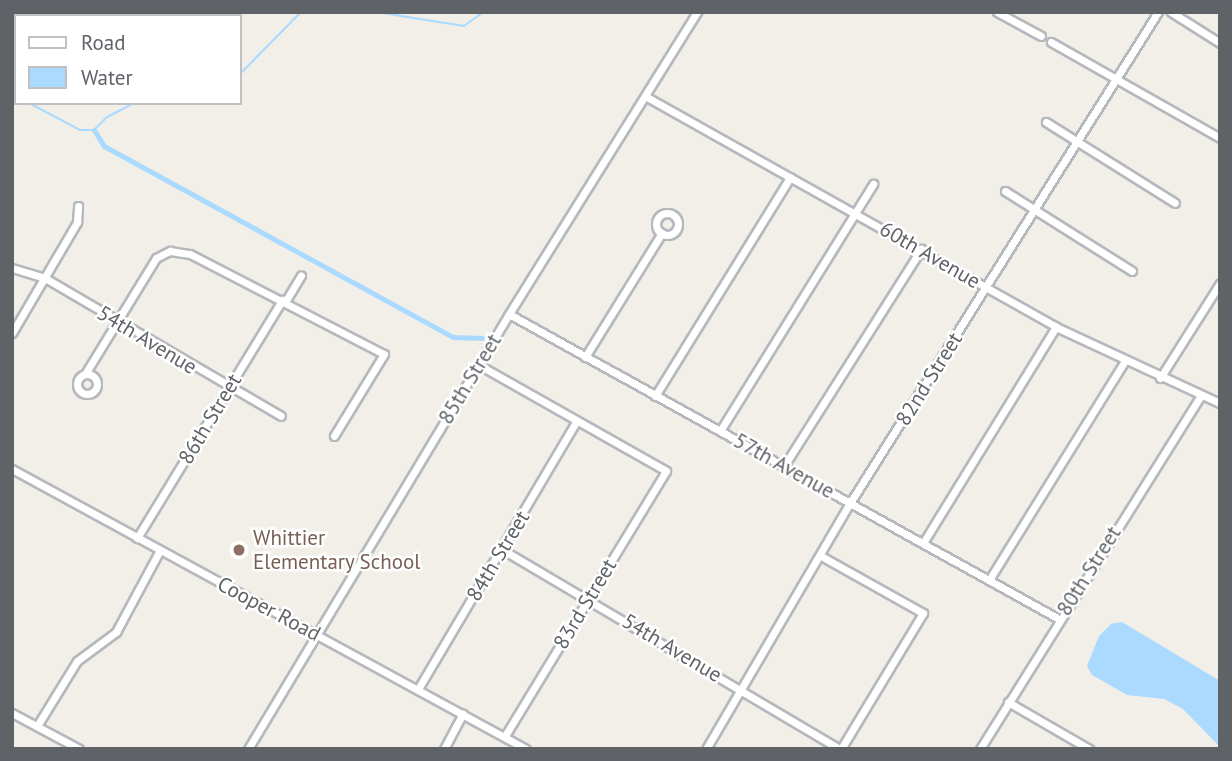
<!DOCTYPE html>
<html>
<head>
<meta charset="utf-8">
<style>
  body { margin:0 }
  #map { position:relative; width:1232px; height:761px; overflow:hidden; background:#f1efe8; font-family:"PT Sans",sans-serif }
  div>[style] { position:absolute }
  .water>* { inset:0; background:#aadaff }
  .stream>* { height:2px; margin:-1px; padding:0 1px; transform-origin:1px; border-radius:1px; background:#aadaff }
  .canal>* { height:5px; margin:-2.5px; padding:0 2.5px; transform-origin:2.5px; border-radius:2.5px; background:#aadaff }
  .roads { filter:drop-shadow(2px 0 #b5b8bc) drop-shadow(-2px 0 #b5b8bc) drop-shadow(0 2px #b5b8bc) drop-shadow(0 -2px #b5b8bc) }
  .minor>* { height:7px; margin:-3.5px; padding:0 3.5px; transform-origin:3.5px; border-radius:3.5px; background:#fff }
  .minor>.ring { margin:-3.5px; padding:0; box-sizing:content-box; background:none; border:7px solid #fff; border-radius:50% }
  .dots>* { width:19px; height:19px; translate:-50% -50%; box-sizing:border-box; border:4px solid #fff; border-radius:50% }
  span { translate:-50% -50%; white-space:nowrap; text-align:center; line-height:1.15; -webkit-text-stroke:5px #fff; paint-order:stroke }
  .street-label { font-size:21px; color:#5f6368 }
  .education-label { font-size:21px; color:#785e54 }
  .left { translate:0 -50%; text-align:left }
  .frame { position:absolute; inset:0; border:14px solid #5f6368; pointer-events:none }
  .legend { position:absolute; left:14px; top:14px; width:228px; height:91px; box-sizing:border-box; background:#fff; border:2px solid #bfc1c3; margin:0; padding:9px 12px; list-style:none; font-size:21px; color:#5f6368 }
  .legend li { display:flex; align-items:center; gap:14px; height:35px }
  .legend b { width:35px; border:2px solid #bfc1c3 }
</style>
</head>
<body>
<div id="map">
  <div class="water">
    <i style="clip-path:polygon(1122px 622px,1220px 681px,1220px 747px,1183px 709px,1164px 699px,1127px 695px,1092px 675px,1087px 666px,1099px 636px,1111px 624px)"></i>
  </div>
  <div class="stream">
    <i style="left:376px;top:12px;width:89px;rotate:9deg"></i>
    <i style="left:464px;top:26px;width:24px;rotate:-36deg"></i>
    <i style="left:240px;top:74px;width:87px;rotate:-45.5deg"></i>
    <i style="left:12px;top:95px;width:4px;rotate:14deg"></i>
    <i style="left:29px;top:103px;width:58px;rotate:27.9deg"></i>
    <i style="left:80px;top:130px;width:14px"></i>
    <i style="left:94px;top:130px;width:18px;rotate:-45deg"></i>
    <i style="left:107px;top:117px;width:31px;rotate:-27deg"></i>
  </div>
  <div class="canal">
    <i style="left:94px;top:130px;width:19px;rotate:58deg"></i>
    <i style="left:104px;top:146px;width:398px;rotate:28.7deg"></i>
    <i style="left:453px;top:337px;width:29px;rotate:2deg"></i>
  </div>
  <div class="roads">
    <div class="minor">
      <i style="left:997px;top:12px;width:50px;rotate:28.6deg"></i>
      <i style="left:1171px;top:12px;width:58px;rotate:32.3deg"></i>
      <i style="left:1051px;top:42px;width:194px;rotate:29.6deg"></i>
      <i style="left:645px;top:96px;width:471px;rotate:29.3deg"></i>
      <i style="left:1056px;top:327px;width:181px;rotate:24.9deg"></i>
      <i style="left:1046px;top:122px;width:152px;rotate:32.1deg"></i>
      <i style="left:1005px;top:191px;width:150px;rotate:32.2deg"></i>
      <i class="ring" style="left:656px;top:213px;width:15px;height:15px"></i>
      <i style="left:12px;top:268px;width:34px;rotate:17deg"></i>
      <i style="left:45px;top:278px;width:273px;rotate:30.3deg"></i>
      <i style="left:285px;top:302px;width:31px;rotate:-59deg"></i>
      <i style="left:509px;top:314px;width:629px;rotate:29.01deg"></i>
      <i style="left:12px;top:333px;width:129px;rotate:-59.6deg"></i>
      <i style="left:77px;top:222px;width:16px;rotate:-86deg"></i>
      <i style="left:585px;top:357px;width:146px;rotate:-58.2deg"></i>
      <i style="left:479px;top:365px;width:215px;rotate:29.5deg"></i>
      <i style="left:666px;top:471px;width:311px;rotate:121.3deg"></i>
      <i style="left:85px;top:374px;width:136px;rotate:-58.5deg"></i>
      <i style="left:156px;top:258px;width:16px;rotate:-27deg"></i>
      <i style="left:170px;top:251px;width:20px;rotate:9deg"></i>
      <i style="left:190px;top:254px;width:218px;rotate:27.3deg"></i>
      <i style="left:384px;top:354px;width:96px;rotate:121.4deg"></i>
      <i class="ring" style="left:77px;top:374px;width:13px;height:13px"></i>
      <i style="left:1160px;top:378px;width:112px;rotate:-57.7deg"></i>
      <i style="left:655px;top:396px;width:257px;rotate:-58.3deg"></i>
      <i style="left:720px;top:431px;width:291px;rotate:-58.2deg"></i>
      <i style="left:784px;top:466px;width:257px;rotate:-57.7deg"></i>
      <i style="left:12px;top:469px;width:585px;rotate:28.58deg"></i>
      <i style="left:137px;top:538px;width:279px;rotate:-58.6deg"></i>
      <i style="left:923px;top:543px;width:254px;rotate:-58.4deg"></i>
      <i style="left:503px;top:550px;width:391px;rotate:30.6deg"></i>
      <i style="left:821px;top:556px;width:117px;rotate:29.2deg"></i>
      <i style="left:923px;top:613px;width:159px;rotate:121.1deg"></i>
      <i style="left:989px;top:580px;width:258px;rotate:-58.2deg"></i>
      <i style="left:418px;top:689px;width:310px;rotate:-59.4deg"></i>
      <i style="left:1008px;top:702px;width:94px;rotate:30.1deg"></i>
      <i style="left:12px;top:713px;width:76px;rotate:28.2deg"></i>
      <i style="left:37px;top:726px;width:76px;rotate:-58.4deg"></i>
      <i style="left:77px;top:661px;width:49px;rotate:-36.6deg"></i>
      <i style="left:116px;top:632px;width:93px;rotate:-61.8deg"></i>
      <i style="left:248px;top:749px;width:507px;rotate:-59.04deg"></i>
      <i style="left:509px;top:314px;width:356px;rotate:-58.1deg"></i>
      <i style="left:444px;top:749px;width:40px;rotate:-62deg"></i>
      <i style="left:706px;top:749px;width:285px;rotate:-59.7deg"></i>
      <i style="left:850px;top:503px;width:580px;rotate:-57.9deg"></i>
      <i style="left:980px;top:749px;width:417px;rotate:-58deg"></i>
    </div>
  </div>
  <div class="dots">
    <i style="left:239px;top:550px;background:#8d6e63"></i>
  </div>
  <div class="street-label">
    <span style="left:930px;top:255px;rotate:30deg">60th Avenue</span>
    <span style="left:147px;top:340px;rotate:31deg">54th Avenue</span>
    <span style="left:470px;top:379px;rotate:-59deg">85th Street</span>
    <span style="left:929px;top:379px;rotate:-58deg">82nd Street</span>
    <span style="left:210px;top:419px;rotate:-59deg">86th Street</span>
    <span style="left:784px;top:466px;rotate:29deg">57th Avenue</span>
    <span style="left:498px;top:556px;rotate:-59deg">84th Street</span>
    <span style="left:1089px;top:571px;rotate:-58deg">80th Street</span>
    <span style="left:585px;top:604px;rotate:-59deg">83rd Street</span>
    <span style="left:269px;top:609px;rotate:28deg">Cooper Road</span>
    <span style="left:672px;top:648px;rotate:31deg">54th Avenue</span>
  </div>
  <div class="education-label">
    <span class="left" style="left:253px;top:550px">Whittier<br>Elementary School</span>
  </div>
  <div class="frame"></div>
  <ul class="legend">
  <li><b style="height:9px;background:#fff"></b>Road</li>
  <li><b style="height:19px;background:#aadaff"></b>Water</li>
  </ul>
</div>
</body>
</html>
